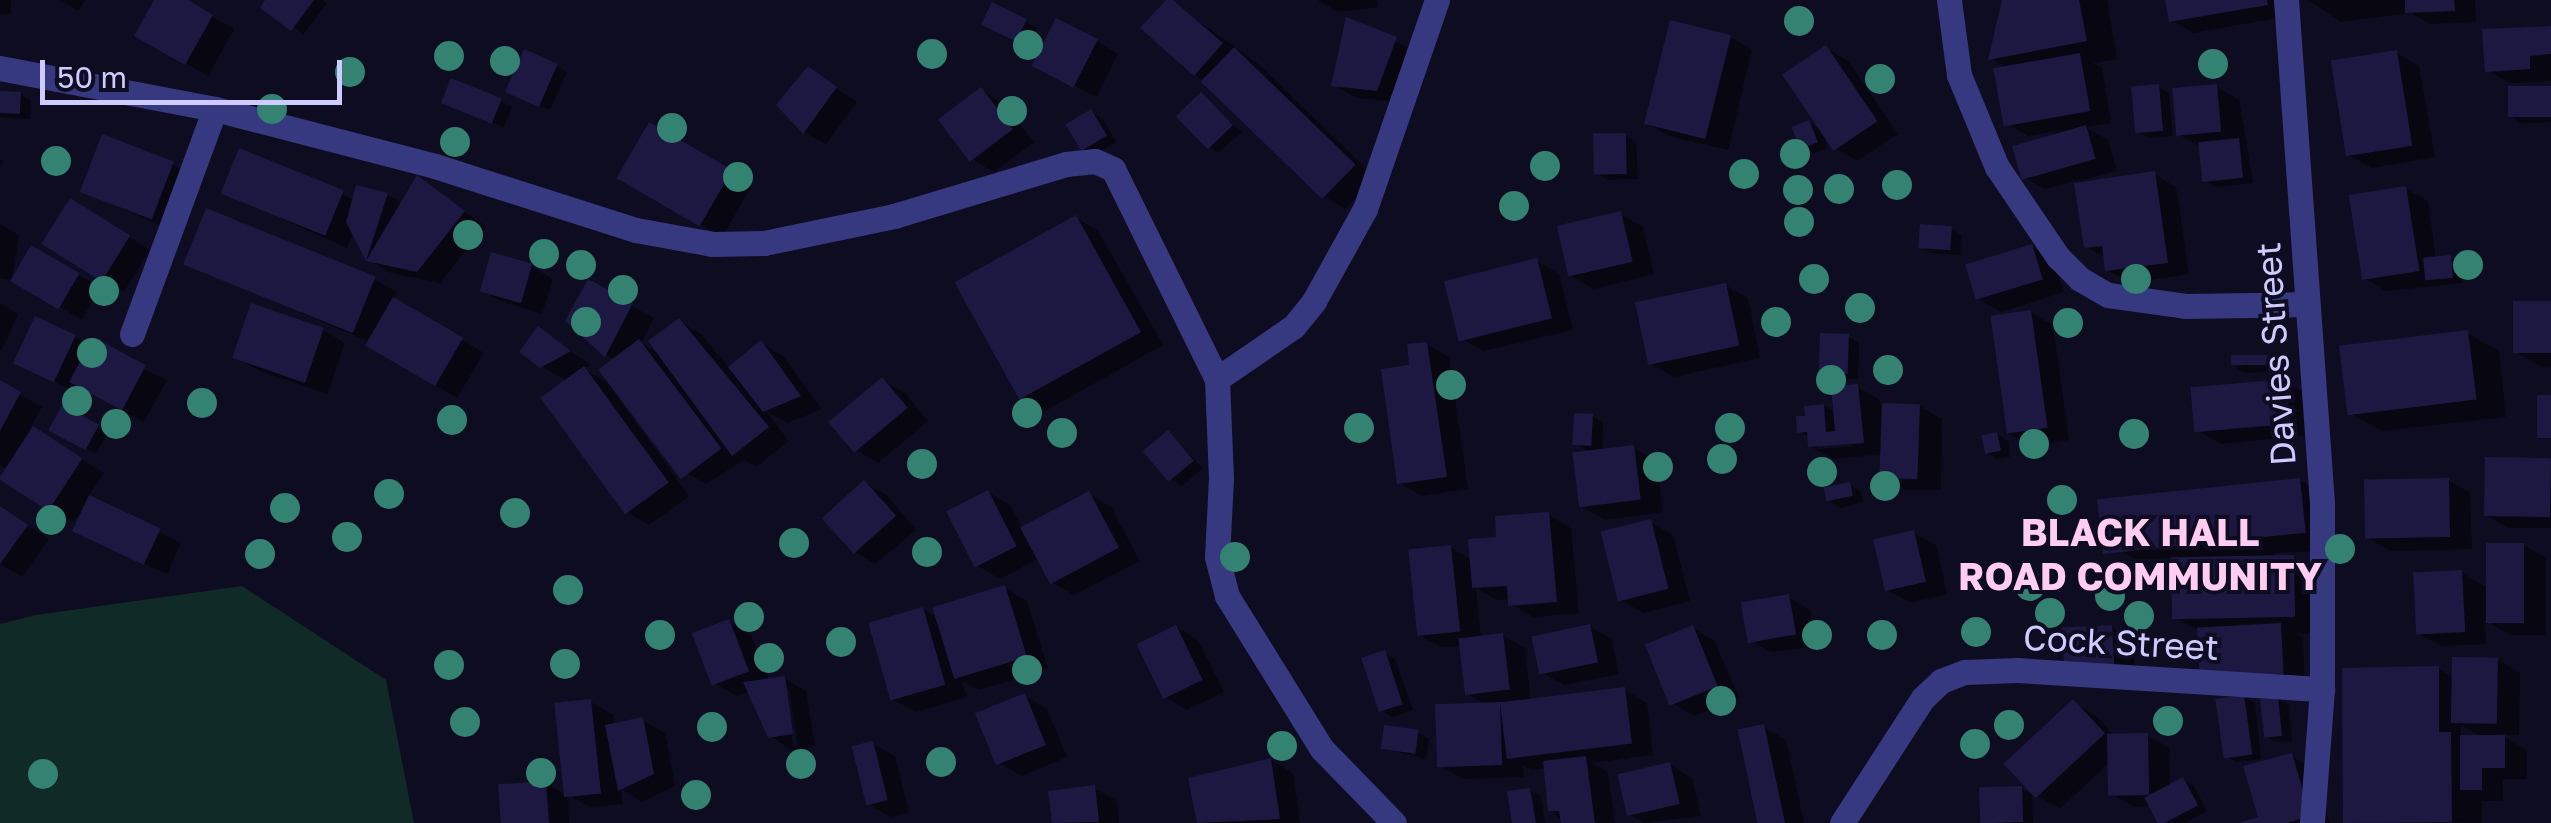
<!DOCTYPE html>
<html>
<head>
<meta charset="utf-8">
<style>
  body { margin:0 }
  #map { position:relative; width:2551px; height:823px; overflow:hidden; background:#0e0c20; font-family:"Golos Text",sans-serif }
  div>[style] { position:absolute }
  .green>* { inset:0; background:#0f2a27 }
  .shadow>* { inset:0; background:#0007; transform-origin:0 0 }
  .building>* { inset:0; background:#1d1841; transform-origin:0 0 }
  .street>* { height:25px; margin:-12.5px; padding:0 12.5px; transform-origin:12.5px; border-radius:12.5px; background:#363980 }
  .trees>* { width:30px; height:30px; margin:-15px; border-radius:50%; background:#348271 }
  span { translate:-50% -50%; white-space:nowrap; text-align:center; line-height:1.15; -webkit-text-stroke:8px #0e0c20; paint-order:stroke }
  .street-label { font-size:35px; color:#cdcbff }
  .neighbourhood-label { font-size:38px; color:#ffcdf1; font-weight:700 }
  .scale { position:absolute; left:40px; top:60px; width:302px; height:45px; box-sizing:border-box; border:5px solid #cdcbff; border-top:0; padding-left:12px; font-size:30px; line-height:35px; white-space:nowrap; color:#cdcbff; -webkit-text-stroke:8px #0e0c20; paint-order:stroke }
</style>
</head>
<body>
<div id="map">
  <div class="green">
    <i style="clip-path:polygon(242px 586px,386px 680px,414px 823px,0 823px,0 624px,36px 615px)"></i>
  </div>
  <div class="shadow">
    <i style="left:0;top:0;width:11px;height:14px"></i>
    <i style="clip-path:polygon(61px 0,86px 0,78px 11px)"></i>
    <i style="clip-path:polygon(157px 0,183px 0,234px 29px,208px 76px,137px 35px)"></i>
    <i style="clip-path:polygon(268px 0,323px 0,327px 3px,303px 35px)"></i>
    <i style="clip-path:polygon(1169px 0,1257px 63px,1376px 178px,1345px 209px,1323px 196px,1195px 74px)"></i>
    <i style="clip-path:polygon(1317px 0,1377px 0,1378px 7px,1339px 12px)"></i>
    <i style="clip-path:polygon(2005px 0,2107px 0,2117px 59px,2093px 63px,2102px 68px,2111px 123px,2085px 127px,2108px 140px,2117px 171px,2078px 181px,2078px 184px,2154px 174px,2176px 187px,2189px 274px,2130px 283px,2107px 270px,2106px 258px,2086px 247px,2077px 181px,2045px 189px,2022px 176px,2054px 136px,2053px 132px,2028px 136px,2006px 123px,2006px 67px,1991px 58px)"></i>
    <i style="clip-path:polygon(2167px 0,2286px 0,2289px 16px,2193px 33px,2171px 20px)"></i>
    <i style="clip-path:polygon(2309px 0,2475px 0,2476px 22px,2430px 24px,2411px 13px,2341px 22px)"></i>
    <i style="clip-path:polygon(993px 5px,1037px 28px,1028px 46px,994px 30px)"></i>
    <i style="clip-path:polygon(1348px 20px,1418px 52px,1399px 102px,1356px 98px,1334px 85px)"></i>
    <i style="clip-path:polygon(2551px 28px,2551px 81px,2510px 83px,2487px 70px)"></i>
    <i style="clip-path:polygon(1730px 37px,1752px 50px,1728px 150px,1669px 136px,1647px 123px)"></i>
    <i style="clip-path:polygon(1096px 41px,1118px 54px,1097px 97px,1057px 77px)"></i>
    <i style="clip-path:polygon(1826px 48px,1848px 61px,1898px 134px,1857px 161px,1835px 148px)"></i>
    <i style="clip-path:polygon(2397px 53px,2419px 66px,2435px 157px,2372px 168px,2349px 155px)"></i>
    <i style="clip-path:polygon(557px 66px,567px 72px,550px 110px,520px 97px)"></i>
    <i style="clip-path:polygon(809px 70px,857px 102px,826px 144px,804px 132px)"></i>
    <i style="clip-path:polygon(2158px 87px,2169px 93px,2173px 136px,2149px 138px,2138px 132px)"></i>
    <i style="clip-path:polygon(2217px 87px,2239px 100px,2253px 183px,2215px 187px,2204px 180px,2201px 147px,2178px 134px)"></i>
    <i style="clip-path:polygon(981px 90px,1003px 103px,1034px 142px,994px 172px,972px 159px)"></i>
    <i style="clip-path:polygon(2551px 90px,2551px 122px,2522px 124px,2512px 117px)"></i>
    <i style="clip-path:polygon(0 93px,20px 94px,31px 101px,30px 119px,0 117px)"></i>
    <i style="clip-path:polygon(1201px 95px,1242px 132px,1218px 153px,1208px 147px)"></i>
    <i style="clip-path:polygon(501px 101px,512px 107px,504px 127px,455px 108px)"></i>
    <i style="clip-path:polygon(1091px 112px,1102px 118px,1116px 142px,1094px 155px,1083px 149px)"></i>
    <i style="clip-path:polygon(1809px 123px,1823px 131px,1827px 148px,1814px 154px,1803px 147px)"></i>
    <i style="left:650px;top:126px;width:118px;height:60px;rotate:30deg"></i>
    <i style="clip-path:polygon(1625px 135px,1636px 142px,1638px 179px,1608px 180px,1597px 174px)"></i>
    <i style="left:0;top:159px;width:4px;height:52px;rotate:27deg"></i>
    <i style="clip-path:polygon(173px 165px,195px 177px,173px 231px,82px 191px)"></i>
    <i style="clip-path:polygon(418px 179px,485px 226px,440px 283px,391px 273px,368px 259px,354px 231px,347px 248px,223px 192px,343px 194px,355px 201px,387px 195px,403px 204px)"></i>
    <i style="clip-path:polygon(2406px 189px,2428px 201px,2436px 259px,2450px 258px,2461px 264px,2463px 283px,2386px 291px,2364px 278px)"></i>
    <i style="clip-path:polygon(93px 214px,150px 250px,124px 292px,44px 243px)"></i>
    <i style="clip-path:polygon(1620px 214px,1643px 227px,1654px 274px,1593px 289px,1571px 276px)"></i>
    <i style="clip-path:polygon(1076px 218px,1098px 231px,1163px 345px,1045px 411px,1023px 398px)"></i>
    <i style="clip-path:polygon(0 224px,19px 235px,12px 280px,0 278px)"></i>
    <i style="clip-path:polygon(1951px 229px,1962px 235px,1960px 255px,1932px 253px,1921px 247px)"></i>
    <i style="clip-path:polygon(2032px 247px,2054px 260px,2064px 292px,2002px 312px,1979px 299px)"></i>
    <i style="left:32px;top:248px;width:79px;height:37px;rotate:30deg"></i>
    <i style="clip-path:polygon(1537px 261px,1559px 274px,1573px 330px,1483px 351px,1461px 338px)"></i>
    <i style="clip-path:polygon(186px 264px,375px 280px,397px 292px,394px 300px,484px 353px,457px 398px,368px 346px,370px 342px)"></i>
    <i style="clip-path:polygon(531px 266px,553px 279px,542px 314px,503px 302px,481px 290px)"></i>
    <i style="clip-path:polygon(589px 283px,654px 318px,641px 343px,662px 355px,679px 321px,701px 334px,730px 369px,761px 343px,783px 356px,822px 409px,787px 423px,765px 410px,789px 441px,756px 467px,744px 460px,706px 484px,683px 471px,616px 360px,606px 355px)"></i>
    <i style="clip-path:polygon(1725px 285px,1748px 298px,1760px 358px,1674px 377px,1652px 364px)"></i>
    <i style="clip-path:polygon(0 303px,18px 314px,2px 350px,0 349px)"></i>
    <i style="clip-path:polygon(2551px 304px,2551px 366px,2542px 367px,2519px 354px)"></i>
    <i style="clip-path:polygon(253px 306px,323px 330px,345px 343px,328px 394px,258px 370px,236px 357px)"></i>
    <i style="clip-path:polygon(2030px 312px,2053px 325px,2069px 440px,2031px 446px,2008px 433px)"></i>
    <i style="clip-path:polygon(37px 320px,167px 380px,144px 422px,80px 386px,77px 393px,17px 362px)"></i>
    <i style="clip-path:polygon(539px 330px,591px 365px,583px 369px,607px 382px,689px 496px,649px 525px,627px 512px,567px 381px,541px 366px)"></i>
    <i style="clip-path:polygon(2467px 333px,2499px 351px,2506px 417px,2382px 431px,2350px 413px)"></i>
    <i style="clip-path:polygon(1848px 337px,1859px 343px,1858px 379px,1831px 378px,1821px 372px)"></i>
    <i style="clip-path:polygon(1427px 344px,1449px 357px,1468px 489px,1422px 496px,1400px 483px,1412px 367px)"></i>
    <i style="clip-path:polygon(2279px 357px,2290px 363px,2290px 370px,2246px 373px,2235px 367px)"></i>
    <i style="clip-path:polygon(882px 380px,905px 393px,928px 421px,878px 463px,856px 450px)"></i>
    <i style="clip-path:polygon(2286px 382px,2308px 395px,2312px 435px,2221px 444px,2198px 431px)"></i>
    <i style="clip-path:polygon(0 383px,42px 407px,30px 428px,104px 473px,88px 497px,181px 543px,167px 574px,97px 542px,86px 507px,73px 522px,3px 479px,8px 470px,0 466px)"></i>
    <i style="clip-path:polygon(evenodd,1858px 387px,1880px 400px,1880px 405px,1920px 406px,1942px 419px,1941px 490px,1906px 490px,1883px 477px,1884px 454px,1833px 459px,1810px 446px,1810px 437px,1800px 432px,1807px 418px,1824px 406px,1836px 413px,1858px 387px,1848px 441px,1853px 446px,1818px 449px,1817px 444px,1848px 441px)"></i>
    <i style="left:63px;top:408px;width:51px;height:24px;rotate:29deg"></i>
    <i style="clip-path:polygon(1593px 416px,1603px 422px,1602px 452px,1634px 448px,1656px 461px,1663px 512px,1605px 520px,1582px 507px,1592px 453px,1576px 444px)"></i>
    <i style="clip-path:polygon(1168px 433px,1203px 468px,1182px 486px,1172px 480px)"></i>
    <i style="clip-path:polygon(1997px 434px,2008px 441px,2010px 457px,1996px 459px,1986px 452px)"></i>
    <i style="clip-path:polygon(2551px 461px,2551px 528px,2508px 528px,2486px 515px)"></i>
    <i style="clip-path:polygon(2300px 480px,2331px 498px,2337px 550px,2275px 553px,2275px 558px,2293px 557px,2325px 576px,2326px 633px,2296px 634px,2303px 638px,2305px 685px,2175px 618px,2174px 558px,2136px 559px,2104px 541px)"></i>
    <i style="clip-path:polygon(2448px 480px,2470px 493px,2472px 549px,2390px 551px,2368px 538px)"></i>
    <i style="clip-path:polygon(864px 483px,887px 495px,916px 530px,875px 564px,853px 551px)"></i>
    <i style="clip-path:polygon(1849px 485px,1860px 491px,1863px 502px,1840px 508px,1830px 501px)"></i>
    <i style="clip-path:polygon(988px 492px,1010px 505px,1022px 528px,1089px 494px,1111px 507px,1140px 561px,1074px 595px,1051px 582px,1039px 558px,1000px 579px,978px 566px)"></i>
    <i style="clip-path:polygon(0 508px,49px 539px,22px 577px,0 564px)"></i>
    <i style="clip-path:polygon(1549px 515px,1571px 528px,1579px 613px,1533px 617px,1511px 604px,1510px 599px,1497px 600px,1476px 588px,1481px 638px,1502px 635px,1525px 648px,1531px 702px,1625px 690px,1647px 703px,1653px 755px,1592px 763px,1608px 772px,1615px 823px,1564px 823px,1551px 810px,1546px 768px,1532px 770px,1523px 766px,1524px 777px,1463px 779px,1441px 766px,1489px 706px,1467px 694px,1462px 646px,1441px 647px,1419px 635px,1451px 548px,1472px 560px,1499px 540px)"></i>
    <i style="clip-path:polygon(1650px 522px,1673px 535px,1690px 601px,1643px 613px,1621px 600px)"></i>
    <i style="clip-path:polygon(1913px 533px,1936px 545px,1947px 594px,1911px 603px,1888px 590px)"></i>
    <i style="clip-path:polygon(2524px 545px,2546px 558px,2546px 635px,2510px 635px,2485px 620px,2486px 644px,2441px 646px,2418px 633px,2462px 573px,2488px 588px)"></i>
    <i style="clip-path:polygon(1005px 588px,1027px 601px,1048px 669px,979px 690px,962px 681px,967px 697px,916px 712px,894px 700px,923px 609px,938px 618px)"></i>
    <i style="clip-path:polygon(1788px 597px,1810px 610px,1817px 646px,1772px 652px,1749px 639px)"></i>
    <i style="clip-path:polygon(evenodd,729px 622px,751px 635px,769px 680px,784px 678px,806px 691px,815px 746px,792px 750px,770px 736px,750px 691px,737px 696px,714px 683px,729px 622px,784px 690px,789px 690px,798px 746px,793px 747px,784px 690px)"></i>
    <i style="clip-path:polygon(1176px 627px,1198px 640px,1224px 692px,1187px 710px,1165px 697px)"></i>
    <i style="clip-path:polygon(1590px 627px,1612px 639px,1619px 674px,1564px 685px,1541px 672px)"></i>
    <i style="clip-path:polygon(2111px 627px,2133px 640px,2136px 677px,2089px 680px)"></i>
    <i style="clip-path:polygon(1693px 628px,1715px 641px,1739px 698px,1694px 716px,1672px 703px)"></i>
    <i style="clip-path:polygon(1384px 653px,1395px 659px,1413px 710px,1392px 717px,1381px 710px)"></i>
    <i style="clip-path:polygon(evenodd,2498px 660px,2520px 673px,2519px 735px,2499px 734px,2527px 750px,2527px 779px,2503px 779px,2503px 801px,2482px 801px,2482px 823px,2346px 821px,2439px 669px,2454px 678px,2498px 660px,2461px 725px,2482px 737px,2461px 737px,2461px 725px)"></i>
    <i style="clip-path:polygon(1025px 696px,1047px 709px,1067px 757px,1022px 776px,999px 763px)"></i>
    <i style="clip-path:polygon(2244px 697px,2255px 703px,2261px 759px,2236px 762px,2225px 756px)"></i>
    <i style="clip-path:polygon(2278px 699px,2289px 705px,2292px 741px,2276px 742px,2265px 736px)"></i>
    <i style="clip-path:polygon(591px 702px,613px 715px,614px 726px,642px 720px,665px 733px,675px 786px,642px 802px,621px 789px,623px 804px,590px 807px,568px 795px,569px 823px,502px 823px,546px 783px,568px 796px)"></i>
    <i style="clip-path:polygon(2073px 702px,2095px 715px,2115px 736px,2147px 735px,2169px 748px,2170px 787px,2183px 780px,2194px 786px,2207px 811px,2185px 823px,2161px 823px,2152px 806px,2134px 807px,2112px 794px,2110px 762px,2060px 809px,2038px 796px)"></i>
    <i style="clip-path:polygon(1763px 727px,1786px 740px,1804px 823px,1760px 823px)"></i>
    <i style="clip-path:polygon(1418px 733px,1429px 739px,1426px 759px,1383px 748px)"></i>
    <i style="clip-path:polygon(873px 744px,895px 756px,909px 812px,891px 817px,869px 804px)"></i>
    <i style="clip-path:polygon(2291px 756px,2314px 769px,2330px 823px,2244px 823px,2261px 818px)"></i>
    <i style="clip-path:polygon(1271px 760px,1293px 773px,1300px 823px,1199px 823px,1191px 780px)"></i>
    <i style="clip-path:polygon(1670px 765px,1692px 778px,1701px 816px,1644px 823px,1629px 814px)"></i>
    <i style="clip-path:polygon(1094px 788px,1117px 801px,1119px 823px,1055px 823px,1051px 793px)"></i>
    <i style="clip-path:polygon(2021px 788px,2032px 795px,2033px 823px,1983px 823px)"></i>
    <i style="clip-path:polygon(1530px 790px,1541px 797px,1545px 823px,1515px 823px)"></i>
  </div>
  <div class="building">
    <i style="clip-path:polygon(154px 0,188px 0,213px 15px,185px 65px,134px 36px)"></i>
    <i style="clip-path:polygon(265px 0,314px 0,291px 31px,260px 8px)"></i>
    <i style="clip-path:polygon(1166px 0,1173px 0,1223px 43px,1194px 76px,1140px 28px)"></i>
    <i style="clip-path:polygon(2002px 0,2079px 0,2087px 41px,1988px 60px)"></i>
    <i style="clip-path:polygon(2165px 0,2267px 0,2268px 5px,2169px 22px)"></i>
    <i style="clip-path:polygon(2405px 0,2454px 0,2455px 11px,2405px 13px)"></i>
    <i style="left:992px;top:2px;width:39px;height:25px;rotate:26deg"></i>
    <i style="clip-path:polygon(1346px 17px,1397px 37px,1377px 91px,1331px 86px)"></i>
    <i style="left:1056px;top:18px;width:47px;height:54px;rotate:27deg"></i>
    <i style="left:1670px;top:20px;width:63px;height:107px;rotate:14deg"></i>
    <i style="clip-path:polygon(2551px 26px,2551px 54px,2530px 56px,2530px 69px,2485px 72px,2482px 29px)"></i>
    <i style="left:1826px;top:45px;width:92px;height:53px;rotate:56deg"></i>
    <i style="left:1234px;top:47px;width:169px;height:48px;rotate:44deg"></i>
    <i style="left:524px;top:49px;width:37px;height:47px;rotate:24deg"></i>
    <i style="left:2397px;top:50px;width:97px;height:67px;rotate:81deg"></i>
    <i style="left:2080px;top:53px;width:59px;height:88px;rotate:80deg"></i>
    <i style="clip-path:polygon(808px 66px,837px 87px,803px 134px,776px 105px)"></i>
    <i style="left:451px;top:78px;width:55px;height:27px;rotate:22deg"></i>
    <i style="left:2159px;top:84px;width:47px;height:28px;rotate:85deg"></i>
    <i style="left:2217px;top:84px;width:48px;height:45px;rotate:85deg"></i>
    <i style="left:2551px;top:86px;width:31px;height:43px;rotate:90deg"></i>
    <i style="left:981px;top:87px;width:53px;height:54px;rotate:53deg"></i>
    <i style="left:0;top:91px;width:21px;height:22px;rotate:3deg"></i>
    <i style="left:1201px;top:92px;width:46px;height:35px;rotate:46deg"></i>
    <i style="left:1091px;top:109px;width:31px;height:30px;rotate:59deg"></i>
    <i style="left:1809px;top:120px;width:24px;height:19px;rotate:68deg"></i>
    <i style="left:649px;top:122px;width:96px;height:65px;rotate:30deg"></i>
    <i style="left:2086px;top:125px;width:35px;height:77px;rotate:74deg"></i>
    <i style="left:1626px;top:133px;width:41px;height:33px;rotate:89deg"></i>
    <i style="left:102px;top:134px;width:77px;height:62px;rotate:21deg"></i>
    <i style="left:2239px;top:138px;width:40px;height:41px;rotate:84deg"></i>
    <i style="left:239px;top:148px;width:113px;height:49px;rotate:22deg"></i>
    <i style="clip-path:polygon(2155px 171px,2168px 263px,2105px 271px,2102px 246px,2084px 248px,2074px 183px)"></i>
    <i style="clip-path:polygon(417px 175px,465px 211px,417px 272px,366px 261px,346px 222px,356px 185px,388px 193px,366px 261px)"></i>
    <i style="left:2406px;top:186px;width:86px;height:58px;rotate:81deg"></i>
    <i style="left:70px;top:198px;width:71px;height:54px;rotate:32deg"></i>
    <i style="left:206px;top:208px;width:183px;height:61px;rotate:22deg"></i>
    <i style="left:1621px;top:211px;width:52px;height:66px;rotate:77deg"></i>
    <i style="left:1076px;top:215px;width:134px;height:139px;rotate:61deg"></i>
    <i style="left:1920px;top:224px;width:32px;height:24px;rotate:4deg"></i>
    <i style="left:2032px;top:244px;width:37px;height:70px;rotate:73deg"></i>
    <i style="left:31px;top:245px;width:56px;height:42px;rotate:30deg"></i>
    <i style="left:491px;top:252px;width:43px;height:41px;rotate:16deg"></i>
    <i style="left:2451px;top:255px;width:23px;height:28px;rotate:85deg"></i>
    <i style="left:1537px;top:258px;width:62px;height:96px;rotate:76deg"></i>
    <i style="clip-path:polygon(588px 279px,633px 303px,605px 357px,565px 321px)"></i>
    <i style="left:1726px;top:283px;width:64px;height:93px;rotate:78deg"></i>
    <i style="left:393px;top:297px;width:81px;height:56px;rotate:30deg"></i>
    <i style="left:2551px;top:301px;width:52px;height:38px;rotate:90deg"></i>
    <i style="left:251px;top:303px;width:77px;height:58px;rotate:19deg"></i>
    <i style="left:2031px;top:310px;width:119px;height:41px;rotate:82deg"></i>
    <i style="left:35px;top:316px;width:45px;height:52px;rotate:25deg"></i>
    <i style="clip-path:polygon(679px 318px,769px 427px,732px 456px,648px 341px)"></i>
    <i style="clip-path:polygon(538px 326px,571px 351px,540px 368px,519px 352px)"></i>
    <i style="left:2468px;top:330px;width:70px;height:130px;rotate:83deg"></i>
    <i style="left:1820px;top:333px;width:29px;height:40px;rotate:2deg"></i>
    <i style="left:93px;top:337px;width:60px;height:51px;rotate:28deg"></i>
    <i style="left:639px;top:339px;width:137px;height:51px;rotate:53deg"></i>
    <i style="clip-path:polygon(761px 340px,801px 396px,763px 412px,728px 367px)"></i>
    <i style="clip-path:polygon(1427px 342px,1447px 477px,1397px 484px,1381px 369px,1409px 365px,1407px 344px)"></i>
    <i style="left:2280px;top:355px;width:10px;height:49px;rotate:90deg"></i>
    <i style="left:584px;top:366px;width:144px;height:54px;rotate:54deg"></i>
    <i style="left:882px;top:377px;width:40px;height:70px;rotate:50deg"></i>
    <i style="left:2286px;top:379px;width:45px;height:96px;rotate:85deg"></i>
    <i style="clip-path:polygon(0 380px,21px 392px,0 431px)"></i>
    <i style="clip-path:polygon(1858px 384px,1864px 443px,1808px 447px,1807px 432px,1797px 433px,1796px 416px,1805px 416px,1804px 406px,1824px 404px,1826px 432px,1835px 431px,1831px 386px)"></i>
    <i style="left:2551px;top:395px;width:43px;height:14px;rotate:90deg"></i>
    <i style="left:1882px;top:403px;width:38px;height:75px;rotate:2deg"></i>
    <i style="left:62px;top:405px;width:42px;height:29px;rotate:28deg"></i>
    <i style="left:1574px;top:413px;width:19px;height:32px;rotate:3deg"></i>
    <i style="left:33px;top:426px;width:59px;height:63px;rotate:33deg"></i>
    <i style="left:1168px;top:430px;width:40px;height:33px;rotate:50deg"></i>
    <i style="left:1997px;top:432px;width:19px;height:16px;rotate:78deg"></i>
    <i style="left:1634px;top:445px;width:55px;height:62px;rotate:83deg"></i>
    <i style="left:2485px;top:457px;width:66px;height:59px;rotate:1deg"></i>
    <i style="left:2300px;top:478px;width:55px;height:204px;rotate:84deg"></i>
    <i style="left:2449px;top:478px;width:59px;height:85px;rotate:89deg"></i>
    <i style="left:864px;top:480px;width:48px;height:57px;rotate:48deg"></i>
    <i style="left:1850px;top:482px;width:14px;height:27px;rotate:78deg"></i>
    <i style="left:988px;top:490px;width:63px;height:47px;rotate:63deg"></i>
    <i style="left:1089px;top:491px;width:64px;height:78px;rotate:62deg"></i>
    <i style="left:89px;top:495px;width:79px;height:40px;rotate:25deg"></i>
    <i style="clip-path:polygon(0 506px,28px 525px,0 564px)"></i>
    <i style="clip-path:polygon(1549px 512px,1557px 602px,1508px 606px,1507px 586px,1472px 588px,1468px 539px,1496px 537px,1495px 516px)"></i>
    <i style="left:1651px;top:519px;width:72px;height:52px;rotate:76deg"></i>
    <i style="left:1914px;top:530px;width:53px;height:42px;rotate:77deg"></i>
    <i style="left:2486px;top:543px;width:38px;height:80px"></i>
    <i style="left:1451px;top:545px;width:87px;height:43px;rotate:84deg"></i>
    <i style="left:2294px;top:555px;width:62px;height:123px;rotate:89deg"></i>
    <i style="left:2462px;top:570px;width:62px;height:49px;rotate:87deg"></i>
    <i style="left:1005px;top:585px;width:75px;height:76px;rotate:73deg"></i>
    <i style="left:1789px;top:594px;width:41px;height:49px;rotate:80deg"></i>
    <i style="left:923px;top:607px;width:81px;height:57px;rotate:74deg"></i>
    <i style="left:729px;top:619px;width:56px;height:40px;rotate:69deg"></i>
    <i style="left:2281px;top:623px;width:51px;height:84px;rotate:87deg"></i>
    <i style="left:1590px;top:624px;width:39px;height:60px;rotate:78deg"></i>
    <i style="left:1176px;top:625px;width:61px;height:44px;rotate:64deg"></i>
    <i style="left:1693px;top:625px;width:66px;height:52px;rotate:68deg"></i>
    <i style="left:2112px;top:625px;width:41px;height:50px;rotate:87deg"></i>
    <i style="left:1503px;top:633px;width:57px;height:45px;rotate:83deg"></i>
    <i style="left:1385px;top:650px;width:57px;height:25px;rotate:72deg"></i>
    <i style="left:2452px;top:657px;width:46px;height:66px;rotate:1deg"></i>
    <i style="clip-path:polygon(2439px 666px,2439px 732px,2451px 732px,2452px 822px,2343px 823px,2342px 668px)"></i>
    <i style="clip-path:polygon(785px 676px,793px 734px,768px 738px,743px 682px)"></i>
    <i style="left:1625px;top:687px;width:57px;height:126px;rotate:83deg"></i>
    <i style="left:1025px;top:693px;width:56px;height:54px;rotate:68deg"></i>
    <i style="left:2244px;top:695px;width:60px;height:29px;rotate:82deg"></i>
    <i style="left:2278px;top:697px;width:39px;height:18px;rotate:84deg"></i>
    <i style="left:591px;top:699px;width:95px;height:37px;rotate:84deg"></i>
    <i style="left:2073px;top:699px;width:47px;height:95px;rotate:47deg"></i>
    <i style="left:1500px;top:702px;width:63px;height:65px;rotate:88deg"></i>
    <i style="clip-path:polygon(643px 717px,654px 774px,618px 791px,605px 725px)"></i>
    <i style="left:1764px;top:724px;width:101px;height:27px;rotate:78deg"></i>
    <i style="left:1384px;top:725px;width:35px;height:24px;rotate:8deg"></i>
    <i style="left:2148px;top:733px;width:62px;height:41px;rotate:89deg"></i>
    <i style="clip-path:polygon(2460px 735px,2505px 735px,2505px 768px,2482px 768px,2482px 790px,2460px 790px)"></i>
    <i style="left:873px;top:741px;width:61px;height:22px;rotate:76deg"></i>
    <i style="clip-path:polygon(2292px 753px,2310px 816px,2287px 823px,2239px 823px,2258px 817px,2243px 766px)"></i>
    <i style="clip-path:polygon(1586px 756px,1595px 823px,1561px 823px,1559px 811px,1548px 811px,1543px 761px)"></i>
    <i style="clip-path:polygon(1271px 758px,1280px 819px,1197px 823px,1188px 778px)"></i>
    <i style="left:1670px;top:762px;width:43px;height:54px;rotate:77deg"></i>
    <i style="left:2183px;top:777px;width:32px;height:44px;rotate:62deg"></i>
    <i style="left:546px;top:781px;width:42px;height:48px;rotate:86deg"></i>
    <i style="clip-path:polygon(1095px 785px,1099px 822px,1052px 823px,1048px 791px)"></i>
    <i style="left:2022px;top:786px;width:36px;height:43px;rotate:88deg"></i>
    <i style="clip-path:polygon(1530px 788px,1536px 823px,1512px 823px,1507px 791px)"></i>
  </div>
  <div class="street">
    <i style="left:1949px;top:0;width:76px;rotate:82.4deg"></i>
    <i style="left:1959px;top:75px;width:100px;rotate:67.6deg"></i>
    <i style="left:1997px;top:167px;width:109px;rotate:55.9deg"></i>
    <i style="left:2058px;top:257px;width:31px;rotate:45deg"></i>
    <i style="left:2080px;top:279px;width:32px;rotate:30deg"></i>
    <i style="left:2108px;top:295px;width:78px;rotate:8.1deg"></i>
    <i style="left:2185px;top:306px;width:121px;rotate:-0.9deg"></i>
    <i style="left:2286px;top:0;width:505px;rotate:85.91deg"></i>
    <i style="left:2322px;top:504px;width:185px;rotate:90deg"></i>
    <i style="left:2322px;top:689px;width:134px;rotate:94.3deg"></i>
    <i style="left:0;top:68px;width:219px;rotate:10.8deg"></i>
    <i style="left:215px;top:109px;width:227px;rotate:14.5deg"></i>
    <i style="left:435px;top:166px;width:211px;rotate:17.7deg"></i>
    <i style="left:636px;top:230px;width:77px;rotate:10.4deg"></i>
    <i style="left:712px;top:244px;width:52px;rotate:-1.1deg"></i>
    <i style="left:764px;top:243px;width:133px;rotate:-11.7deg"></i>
    <i style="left:894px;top:216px;width:180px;rotate:-16.8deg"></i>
    <i style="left:1066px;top:164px;width:29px;rotate:-6deg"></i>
    <i style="left:1095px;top:161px;width:20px;rotate:24deg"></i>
    <i style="left:1113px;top:169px;width:234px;rotate:63.7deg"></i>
    <i style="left:1217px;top:379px;width:99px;rotate:87.7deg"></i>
    <i style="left:1221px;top:478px;width:79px;rotate:92.9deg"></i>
    <i style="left:1217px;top:557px;width:40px;rotate:75.6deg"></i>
    <i style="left:1227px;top:596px;width:180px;rotate:58.2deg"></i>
    <i style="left:1322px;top:749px;width:103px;rotate:45.8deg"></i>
    <i style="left:132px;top:334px;width:240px;rotate:-69.8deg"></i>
    <i style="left:1217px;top:379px;width:93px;rotate:-34.5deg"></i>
    <i style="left:1294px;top:326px;width:32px;rotate:-51deg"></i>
    <i style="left:1314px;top:301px;width:105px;rotate:-61deg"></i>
    <i style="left:1365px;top:209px;width:221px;rotate:-71deg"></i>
    <i style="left:1842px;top:823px;width:149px;rotate:-57.1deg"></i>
    <i style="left:1923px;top:698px;width:25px;rotate:-43deg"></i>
    <i style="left:1941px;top:681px;width:26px;rotate:-21deg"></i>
    <i style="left:1965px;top:672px;width:52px;rotate:-2.2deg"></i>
    <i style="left:2017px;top:670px;width:306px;rotate:3.6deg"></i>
  </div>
  <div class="trees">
    <i style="left:1799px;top:21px"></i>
    <i style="left:1028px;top:45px"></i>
    <i style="left:932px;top:54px"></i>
    <i style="left:449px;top:56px"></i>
    <i style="left:505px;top:61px"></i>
    <i style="left:2213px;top:64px"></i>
    <i style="left:350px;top:72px"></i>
    <i style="left:1880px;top:79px"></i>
    <i style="left:272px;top:109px"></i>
    <i style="left:1012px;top:111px"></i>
    <i style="left:672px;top:128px"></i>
    <i style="left:455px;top:142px"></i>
    <i style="left:1795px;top:154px"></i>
    <i style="left:56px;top:161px"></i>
    <i style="left:1545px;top:166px"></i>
    <i style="left:1744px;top:174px"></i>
    <i style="left:738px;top:177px"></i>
    <i style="left:1897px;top:185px"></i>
    <i style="left:1839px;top:189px"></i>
    <i style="left:1798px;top:190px"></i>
    <i style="left:1514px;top:206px"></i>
    <i style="left:1799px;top:222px"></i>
    <i style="left:468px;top:235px"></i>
    <i style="left:544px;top:254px"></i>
    <i style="left:581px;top:265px"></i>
    <i style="left:2468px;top:265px"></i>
    <i style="left:1814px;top:279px"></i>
    <i style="left:2136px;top:279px"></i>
    <i style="left:623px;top:290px"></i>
    <i style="left:104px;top:291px"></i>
    <i style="left:1860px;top:308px"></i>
    <i style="left:586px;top:322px"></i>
    <i style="left:1776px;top:322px"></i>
    <i style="left:2068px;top:323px"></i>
    <i style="left:92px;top:353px"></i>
    <i style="left:1888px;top:370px"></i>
    <i style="left:1831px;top:380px"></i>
    <i style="left:1451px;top:385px"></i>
    <i style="left:77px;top:401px"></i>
    <i style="left:202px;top:403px"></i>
    <i style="left:1027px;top:413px"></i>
    <i style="left:452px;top:420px"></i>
    <i style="left:116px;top:424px"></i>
    <i style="left:1359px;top:428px"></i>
    <i style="left:1730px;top:428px"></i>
    <i style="left:1062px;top:433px"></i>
    <i style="left:2134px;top:434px"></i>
    <i style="left:2034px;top:444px"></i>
    <i style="left:1722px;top:459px"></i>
    <i style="left:922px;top:464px"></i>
    <i style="left:1658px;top:467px"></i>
    <i style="left:1822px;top:472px"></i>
    <i style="left:1885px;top:486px"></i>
    <i style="left:389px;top:494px"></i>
    <i style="left:2062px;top:500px"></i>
    <i style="left:285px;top:508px"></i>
    <i style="left:515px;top:513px"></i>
    <i style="left:51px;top:520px"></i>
    <i style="left:347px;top:537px"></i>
    <i style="left:794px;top:543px"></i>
    <i style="left:2340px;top:549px"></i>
    <i style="left:927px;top:552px"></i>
    <i style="left:260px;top:554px"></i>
    <i style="left:1235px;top:557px"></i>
    <i style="left:2030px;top:586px"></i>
    <i style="left:568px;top:590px"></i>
    <i style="left:2110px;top:596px"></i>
    <i style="left:2050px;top:613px"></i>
    <i style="left:2139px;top:616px"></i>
    <i style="left:749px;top:617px"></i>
    <i style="left:1976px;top:632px"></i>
    <i style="left:660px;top:635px"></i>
    <i style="left:1817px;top:635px"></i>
    <i style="left:1882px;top:635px"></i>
    <i style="left:841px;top:642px"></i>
    <i style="left:769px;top:658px"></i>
    <i style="left:565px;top:664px"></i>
    <i style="left:449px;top:665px"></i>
    <i style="left:1027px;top:670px"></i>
    <i style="left:1721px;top:701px"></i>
    <i style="left:2168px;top:721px"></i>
    <i style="left:465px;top:722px"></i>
    <i style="left:2009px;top:725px"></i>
    <i style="left:712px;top:727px"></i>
    <i style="left:1975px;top:744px"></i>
    <i style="left:1282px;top:746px"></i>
    <i style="left:941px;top:762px"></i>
    <i style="left:801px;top:764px"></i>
    <i style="left:541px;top:773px"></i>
    <i style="left:43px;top:774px"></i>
    <i style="left:696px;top:795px"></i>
  </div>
  <div class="street-label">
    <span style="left:2275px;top:354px;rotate:-94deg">Davies Street</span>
    <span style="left:2121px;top:642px;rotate:3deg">Cock Street</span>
  </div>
  <div class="neighbourhood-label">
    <span style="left:2140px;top:554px">BLACK HALL<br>ROAD COMMUNITY</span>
  </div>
  <div class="scale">50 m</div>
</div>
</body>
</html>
